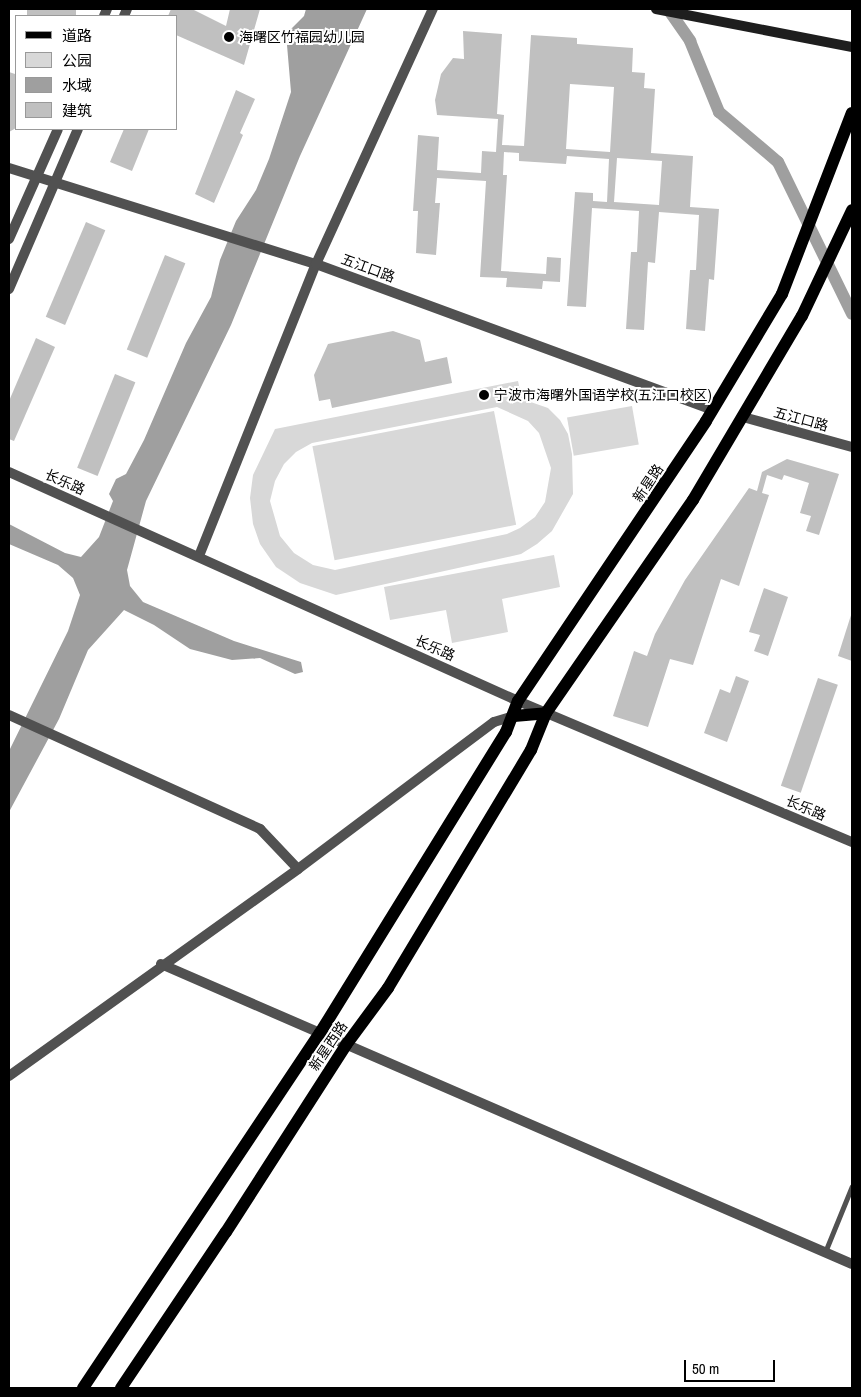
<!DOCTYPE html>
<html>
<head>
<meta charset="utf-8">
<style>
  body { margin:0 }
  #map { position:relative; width:861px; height:1397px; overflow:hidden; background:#fff; font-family:"Archivo Narrow","Noto Sans SC",sans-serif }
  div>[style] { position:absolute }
  .green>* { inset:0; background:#d8d8d8; transform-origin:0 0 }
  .water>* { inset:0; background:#9f9f9f }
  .canal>* { height:12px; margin:-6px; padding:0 6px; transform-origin:6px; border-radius:6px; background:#9f9f9f }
  .building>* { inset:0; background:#c0c0c0; transform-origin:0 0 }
  .service>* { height:5px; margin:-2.5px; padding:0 2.5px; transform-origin:2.5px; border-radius:2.5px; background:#515151 }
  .minor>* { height:10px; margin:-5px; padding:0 5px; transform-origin:5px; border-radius:5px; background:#515151 }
  .tertiary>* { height:10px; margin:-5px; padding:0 5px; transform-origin:5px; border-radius:5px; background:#515151 }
  .secondary>* { height:10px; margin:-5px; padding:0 5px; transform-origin:5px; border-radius:5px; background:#1e1e1e }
  .primary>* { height:12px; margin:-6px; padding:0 6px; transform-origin:6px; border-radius:6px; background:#000 }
  .dots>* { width:14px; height:14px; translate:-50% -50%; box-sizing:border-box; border:2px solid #fff; border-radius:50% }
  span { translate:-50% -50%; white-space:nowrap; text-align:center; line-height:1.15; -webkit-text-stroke:4px #fff; paint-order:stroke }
  .poi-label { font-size:14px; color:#000 }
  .left { translate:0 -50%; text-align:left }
  .street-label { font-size:14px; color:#000 }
  .frame { position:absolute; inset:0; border:10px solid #000; pointer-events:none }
  .legend { position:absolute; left:15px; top:15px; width:162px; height:115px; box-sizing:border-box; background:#fff; border:1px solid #999; margin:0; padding:6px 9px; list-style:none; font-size:15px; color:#000 }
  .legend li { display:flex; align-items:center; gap:10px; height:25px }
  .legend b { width:25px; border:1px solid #999 }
  .scale { position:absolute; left:684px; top:1360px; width:91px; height:22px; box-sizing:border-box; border:2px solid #000; border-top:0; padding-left:6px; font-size:15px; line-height:18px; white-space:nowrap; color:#000; -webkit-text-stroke:4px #fff; paint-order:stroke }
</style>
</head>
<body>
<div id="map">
  <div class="green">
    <i style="clip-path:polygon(evenodd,518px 381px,522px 399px,548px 408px,560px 420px,568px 434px,572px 454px,573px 494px,552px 531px,537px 544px,521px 554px,336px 595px,300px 583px,276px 567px,260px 544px,253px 524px,250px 498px,253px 475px,275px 429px,518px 381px,497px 407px,528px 421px,539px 433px,551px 468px,545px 502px,535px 517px,520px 528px,507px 534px,335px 570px,313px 565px,294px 553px,280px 536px,270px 501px,275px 481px,284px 464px,296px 452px,312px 443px,497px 407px)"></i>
    <i style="left:632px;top:406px;width:39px;height:66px;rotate:80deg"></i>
    <i style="left:494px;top:411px;width:116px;height:185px;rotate:79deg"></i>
    <i style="clip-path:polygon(554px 555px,560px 587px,502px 599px,508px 632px,452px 643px,446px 610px,390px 620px,384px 587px)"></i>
  </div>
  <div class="water">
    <i style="clip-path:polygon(306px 9px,367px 9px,300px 156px,231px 325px,146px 501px,127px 570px,130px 586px,143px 602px,234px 641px,301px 662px,303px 672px,295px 674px,260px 658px,232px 660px,190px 649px,154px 625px,124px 610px,88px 650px,59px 719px,9px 812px,9px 751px,68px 631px,80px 595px,73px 578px,58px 565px,9px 544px,9px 524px,65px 553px,81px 557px,99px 537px,113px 501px,109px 494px,116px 479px,126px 474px,144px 440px,186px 343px,211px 297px,220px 260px,236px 221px,256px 190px,269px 159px,291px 92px,287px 45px,291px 29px,304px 16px)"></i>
  </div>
  <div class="canal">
    <i style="left:668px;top:9px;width:39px;rotate:55deg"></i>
    <i style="left:690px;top:41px;width:77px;rotate:67.8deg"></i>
    <i style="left:719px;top:112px;width:77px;rotate:40.3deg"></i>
    <i style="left:778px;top:162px;width:169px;rotate:64deg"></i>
  </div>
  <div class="building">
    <i style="left:27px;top:9px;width:49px;height:8px"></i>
    <i style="clip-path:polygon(171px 9px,192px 9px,226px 26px,230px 9px,260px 9px,244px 65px,176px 35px,176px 16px,168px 16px)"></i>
    <i style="clip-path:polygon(evenodd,463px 31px,502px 34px,497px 114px,504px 115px,502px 145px,524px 146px,531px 35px,577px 38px,577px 44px,633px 48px,632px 72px,645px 73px,644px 88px,655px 89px,651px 153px,693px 156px,690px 207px,719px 209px,714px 280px,709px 279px,705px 331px,686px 329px,690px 270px,696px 270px,699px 215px,659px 212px,655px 263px,648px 262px,644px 330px,626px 329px,631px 252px,637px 252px,639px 211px,592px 208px,586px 307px,567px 306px,575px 192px,593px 193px,593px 201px,607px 202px,609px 159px,567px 156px,566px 164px,519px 161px,519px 153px,504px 152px,503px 175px,507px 175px,501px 271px,546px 274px,547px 257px,561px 258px,560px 282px,543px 281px,542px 289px,506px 287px,507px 278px,480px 277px,486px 181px,437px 178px,435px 203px,440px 203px,436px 255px,416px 253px,418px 211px,413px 211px,418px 135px,439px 137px,437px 170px,481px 173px,482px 151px,496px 152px,498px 119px,437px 115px,435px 100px,441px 74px,453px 58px,464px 59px,463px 31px,570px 84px,614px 87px,610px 152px,566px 149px,570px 84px,463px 31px,617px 158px,662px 161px,659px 205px,614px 202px,617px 158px)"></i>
    <i style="clip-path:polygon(16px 71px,16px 128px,9px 132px,9px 72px,15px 74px)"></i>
    <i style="clip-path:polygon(236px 90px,255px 99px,240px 133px,243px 135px,214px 203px,195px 194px)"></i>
    <i style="clip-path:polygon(124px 129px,149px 129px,132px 171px,110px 162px)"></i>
    <i style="left:86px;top:222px;width:21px;height:103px;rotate:23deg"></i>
    <i style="left:165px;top:255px;width:22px;height:102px;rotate:22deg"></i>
    <i style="clip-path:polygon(393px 331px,420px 340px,425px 362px,447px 357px,452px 383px,332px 408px,330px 399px,319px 401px,314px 375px,328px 344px)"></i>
    <i style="clip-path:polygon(36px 338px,55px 347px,14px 441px,9px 439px,9px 401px)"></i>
    <i style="left:115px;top:374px;width:22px;height:101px;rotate:22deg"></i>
    <i style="clip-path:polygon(787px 459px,839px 474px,819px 535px,806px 531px,811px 516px,800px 513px,809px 483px,784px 475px,782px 480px,767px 475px,762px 493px,769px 495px,739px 586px,721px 579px,693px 665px,670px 659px,648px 727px,613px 716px,634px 651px,647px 656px,655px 634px,685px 580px,749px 488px,757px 491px,762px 472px)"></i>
    <i style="clip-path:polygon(764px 588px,788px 597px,768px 656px,754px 651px,760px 635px,749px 632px)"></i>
    <i style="clip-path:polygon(852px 612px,852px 661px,838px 656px)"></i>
    <i style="clip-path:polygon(736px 676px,749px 681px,727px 742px,704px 733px,720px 689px,730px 693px)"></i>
    <i style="left:818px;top:678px;width:21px;height:114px;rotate:19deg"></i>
  </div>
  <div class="service">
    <i style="left:825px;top:1252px;width:71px;rotate:-67.8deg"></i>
  </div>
  <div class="minor">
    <i style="left:104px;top:16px;width:8px;rotate:-67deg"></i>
    <i style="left:124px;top:16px;width:8px;rotate:-67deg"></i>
    <i style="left:9px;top:168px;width:322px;rotate:17.4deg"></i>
    <i style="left:316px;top:264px;width:423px;rotate:20.2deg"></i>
    <i style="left:9px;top:239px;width:120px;rotate:-66deg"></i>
    <i style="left:9px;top:289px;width:174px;rotate:-66.7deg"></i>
    <i style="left:743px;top:417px;width:113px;rotate:15.4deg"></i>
    <i style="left:199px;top:556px;width:315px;rotate:-68.2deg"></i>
    <i style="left:316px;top:264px;width:281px;rotate:-65.4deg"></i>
    <i style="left:9px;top:715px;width:276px;rotate:24.4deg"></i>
    <i style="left:260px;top:829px;width:55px;rotate:46.5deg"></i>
  </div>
  <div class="tertiary">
    <i style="left:9px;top:472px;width:558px;rotate:24.22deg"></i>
    <i style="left:518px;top:701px;width:363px;rotate:22.9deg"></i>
    <i style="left:161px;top:964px;width:753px;rotate:23.47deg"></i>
    <i style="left:9px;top:1076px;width:355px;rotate:-35.6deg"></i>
    <i style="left:298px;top:869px;width:245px;rotate:-36.9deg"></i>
    <i style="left:494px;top:722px;width:21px;rotate:-17deg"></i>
  </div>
  <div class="secondary">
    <i style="left:656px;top:9px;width:200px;rotate:11deg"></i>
  </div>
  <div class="primary">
    <i style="left:514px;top:716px;width:32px;rotate:-5deg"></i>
    <i style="left:546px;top:713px;width:259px;rotate:-55.4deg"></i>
    <i style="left:693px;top:500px;width:214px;rotate:-59.4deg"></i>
    <i style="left:802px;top:316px;width:117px;rotate:-64.7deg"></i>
    <i style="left:83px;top:1388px;width:427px;rotate:-56.3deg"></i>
    <i style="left:320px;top:1033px;width:354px;rotate:-58.3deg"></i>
    <i style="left:506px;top:732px;width:33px;rotate:-69deg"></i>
    <i style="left:518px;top:701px;width:337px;rotate:-56.1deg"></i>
    <i style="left:706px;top:421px;width:148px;rotate:-59.1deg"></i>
    <i style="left:782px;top:294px;width:194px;rotate:-68.9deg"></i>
    <i style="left:121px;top:1388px;width:188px;rotate:-56.1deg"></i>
    <i style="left:226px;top:1232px;width:222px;rotate:-57.3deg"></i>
    <i style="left:346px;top:1045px;width:71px;rotate:-53.6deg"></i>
    <i style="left:388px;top:988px;width:278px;rotate:-59deg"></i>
    <i style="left:531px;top:750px;width:40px;rotate:-68deg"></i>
  </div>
  <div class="dots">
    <i style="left:229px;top:37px;background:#000"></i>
    <i style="left:484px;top:395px;background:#000"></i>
  </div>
  <div class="poi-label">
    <span class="left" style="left:239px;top:37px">海曙区竹福园幼儿园</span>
    <span class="left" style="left:494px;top:395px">宁波市海曙外国语学校(五江口校区)</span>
  </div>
  <div class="street-label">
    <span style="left:368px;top:268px;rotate:20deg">五江口路</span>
    <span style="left:801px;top:419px;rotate:15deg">五江口路</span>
    <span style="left:65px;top:482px;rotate:24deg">长乐路</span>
    <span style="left:648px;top:483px;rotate:-56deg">新星路</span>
    <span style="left:435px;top:648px;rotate:24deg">长乐路</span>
    <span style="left:806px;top:808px;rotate:23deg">长乐路</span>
    <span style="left:328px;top:1046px;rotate:-56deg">新星西路</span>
  </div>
  <div class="frame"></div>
  <ul class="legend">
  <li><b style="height:6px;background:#000"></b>道路</li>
  <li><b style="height:14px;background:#d8d8d8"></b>公园</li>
  <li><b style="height:14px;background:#9f9f9f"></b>水域</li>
  <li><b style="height:14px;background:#c0c0c0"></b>建筑</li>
  </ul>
  <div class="scale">50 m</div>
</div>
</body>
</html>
